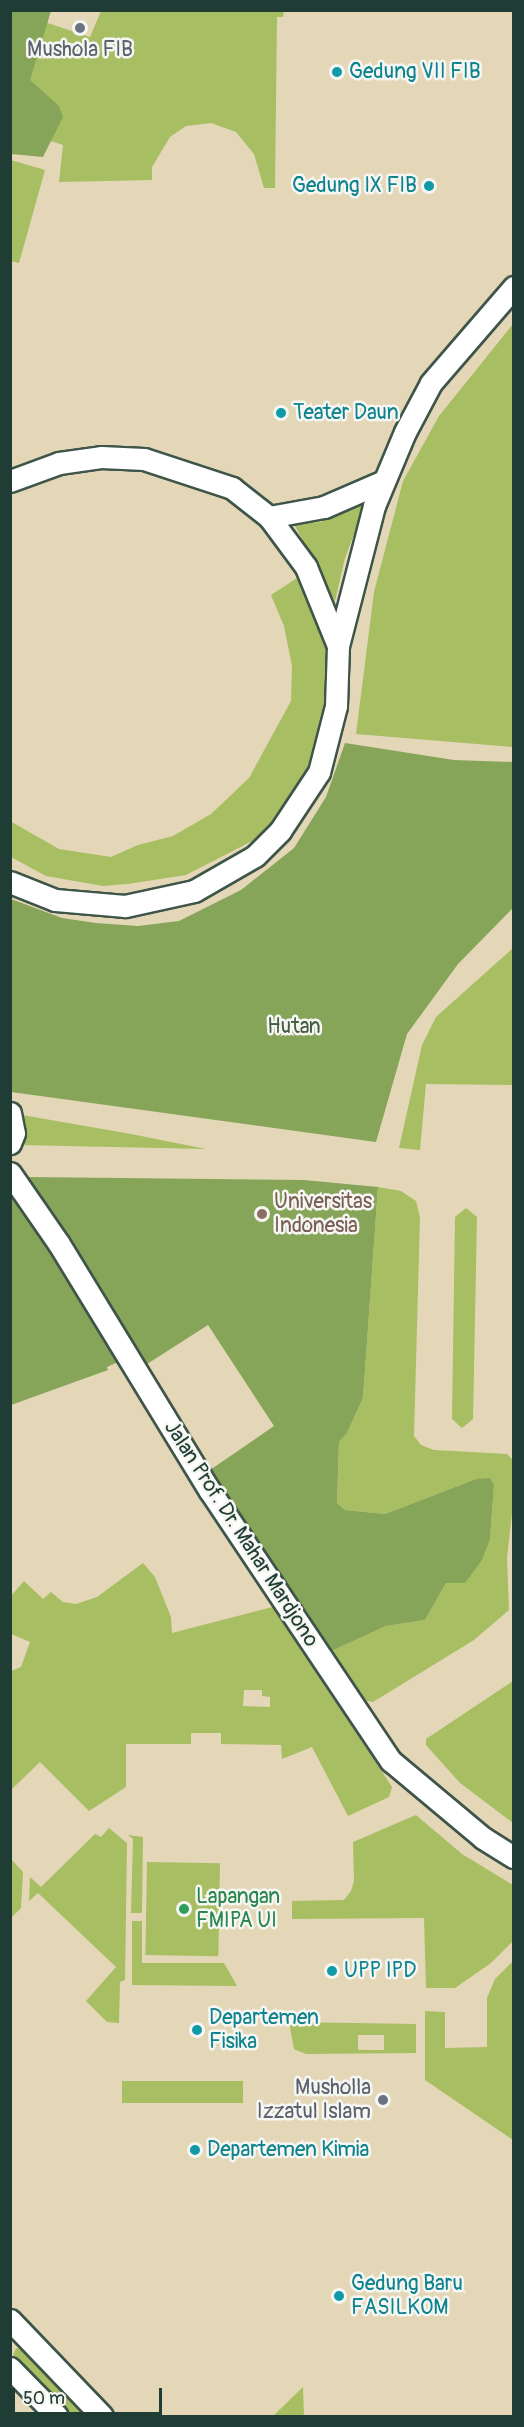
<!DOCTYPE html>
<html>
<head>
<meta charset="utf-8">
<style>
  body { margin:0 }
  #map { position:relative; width:524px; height:2427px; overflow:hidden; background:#f3dbbe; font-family:Pangolin,sans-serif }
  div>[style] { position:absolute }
  .built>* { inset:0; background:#e3d7b7; transform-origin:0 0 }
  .green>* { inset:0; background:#a8be63; transform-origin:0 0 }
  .forest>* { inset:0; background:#86a559 }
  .roads { filter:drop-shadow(2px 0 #3f5549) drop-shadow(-2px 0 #3f5549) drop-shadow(0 2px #3f5549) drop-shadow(0 -2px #3f5549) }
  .minor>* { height:21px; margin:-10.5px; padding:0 10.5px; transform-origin:10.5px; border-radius:10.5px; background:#fff }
  .dots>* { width:16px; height:16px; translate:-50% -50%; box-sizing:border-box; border:3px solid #f6f6f2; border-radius:50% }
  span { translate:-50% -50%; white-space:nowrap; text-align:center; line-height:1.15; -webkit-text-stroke:5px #f6f6f2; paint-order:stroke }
  .worship-label { font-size:21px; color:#5b616d }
  .right { translate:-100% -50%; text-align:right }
  .culture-label { font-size:21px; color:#0d838f }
  .left { translate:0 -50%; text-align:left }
  .park-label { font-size:21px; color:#415d40 }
  .education-label { font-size:21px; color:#785e54 }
  .street-label { font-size:21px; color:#1f3d34 }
  .leisure-label { font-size:21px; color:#27864d }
  .frame { position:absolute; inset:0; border:12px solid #1f3d34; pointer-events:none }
  .scale { position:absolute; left:12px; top:2388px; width:150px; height:27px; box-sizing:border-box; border:3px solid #1f3d34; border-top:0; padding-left:8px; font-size:18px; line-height:21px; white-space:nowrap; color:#1f3d34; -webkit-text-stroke:4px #f6f6f2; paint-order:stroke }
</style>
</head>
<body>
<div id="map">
  <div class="built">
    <i style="left:11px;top:11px;width:502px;height:2405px"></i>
  </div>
  <div class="green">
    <i style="clip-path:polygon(11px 11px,90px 37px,101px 11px,284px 11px,283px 17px,277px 17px,275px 188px,264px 188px,254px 154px,236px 132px,211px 123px,186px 126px,170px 137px,152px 167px,152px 180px,59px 182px,63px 145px,11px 128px)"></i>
    <i style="clip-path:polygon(11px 160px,45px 170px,19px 263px,11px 261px)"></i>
    <i style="clip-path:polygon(513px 324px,513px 747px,356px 734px,374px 592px,403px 481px,439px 416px)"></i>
    <i style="clip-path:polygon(366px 502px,345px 558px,335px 601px,294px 524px,321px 522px)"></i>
    <i style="clip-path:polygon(300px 576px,317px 610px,327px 648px,329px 679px,325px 721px,300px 787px,264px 835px,186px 875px,128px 884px,103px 886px,46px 876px,11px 857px,10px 821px,59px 849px,111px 857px,138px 845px,173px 836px,211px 814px,249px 778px,291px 701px,292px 666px,284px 626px,271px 595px)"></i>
    <i style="clip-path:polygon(513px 948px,513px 1085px,426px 1084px,420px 1150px,399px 1148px,422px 1045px,436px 1017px)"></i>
    <i style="clip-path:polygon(22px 1115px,131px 1134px,206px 1149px,20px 1145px,26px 1137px)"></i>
    <i style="clip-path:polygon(378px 1187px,401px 1191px,416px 1201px,420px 1217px,414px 1436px,421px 1445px,434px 1450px,507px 1454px,513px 1460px,513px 1504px,507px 1558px,509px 1610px,474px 1640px,373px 1702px,357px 1699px,327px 1653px,386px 1626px,425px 1620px,446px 1583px,490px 1539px,494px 1485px,476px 1479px,385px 1514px,345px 1510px,337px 1503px,339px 1442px,347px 1433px,363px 1398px)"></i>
    <i style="clip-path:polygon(466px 1208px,477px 1217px,473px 1419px,462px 1428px,452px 1419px,455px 1217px)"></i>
    <i style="clip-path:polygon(evenodd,143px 1563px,155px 1577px,171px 1617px,172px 1633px,284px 1604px,304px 1652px,392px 1787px,389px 1797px,348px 1816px,312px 1747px,282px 1759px,281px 1745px,221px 1744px,221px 1733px,191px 1733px,191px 1744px,126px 1744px,126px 1787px,89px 1811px,40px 1762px,11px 1790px,11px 1671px,21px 1667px,30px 1642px,11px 1634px,11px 1596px,24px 1581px,43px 1599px,51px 1592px,63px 1602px,76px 1604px,97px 1597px,143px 1563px,244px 1690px,262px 1690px,262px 1696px,270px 1697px,270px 1707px,243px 1706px,244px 1690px)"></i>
    <i style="clip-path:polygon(513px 1681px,513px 1823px,460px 1783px,426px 1745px,426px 1739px)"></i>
    <i style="clip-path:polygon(416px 1815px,462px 1854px,513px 1885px,513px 1941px,491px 1963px,455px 1988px,426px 1988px,424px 1918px,292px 1919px,292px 1901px,344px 1900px,351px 1891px,354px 1881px,353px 1842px)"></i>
    <i style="clip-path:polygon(109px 1828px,127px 1843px,125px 1980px,120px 1982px,119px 2023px,107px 2022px,86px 2001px,116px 1967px,38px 1893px,29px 1901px,30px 1877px,41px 1887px,95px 1834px,101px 1837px)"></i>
    <i style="clip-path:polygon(128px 1835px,143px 1837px,142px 1913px,131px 1913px,133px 1839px)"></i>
    <i style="clip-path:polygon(11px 1859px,23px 1872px,21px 1908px,11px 1918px)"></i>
    <i style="left:147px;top:1862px;width:73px;height:93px;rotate:1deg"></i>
    <i style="clip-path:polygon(132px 1921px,142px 1921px,142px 1963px,224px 1963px,237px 1986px,132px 1985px)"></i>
    <i style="clip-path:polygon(513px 1961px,513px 2140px,425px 2080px,425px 2011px,445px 2012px,445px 2048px,487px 2047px,487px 1998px,495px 1979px)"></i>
    <i style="clip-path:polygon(evenodd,289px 2022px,416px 2024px,416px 2053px,306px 2054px,294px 2049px,289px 2022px,384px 2035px,384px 2050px,358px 2050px,358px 2035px,384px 2035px)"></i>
    <i style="left:122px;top:2081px;width:121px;height:22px"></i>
    <i style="clip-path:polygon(16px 2348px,20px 2349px,84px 2416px,67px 2416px,12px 2358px)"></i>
    <i style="clip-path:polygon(303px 2387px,304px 2416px,273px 2416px)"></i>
  </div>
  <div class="forest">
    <i style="clip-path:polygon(10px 11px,51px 11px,30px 80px,59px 106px,63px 117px,43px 157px,11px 154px)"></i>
    <i style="clip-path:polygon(345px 743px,454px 760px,513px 762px,513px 908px,458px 964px,407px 1034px,376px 1142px,11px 1092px,11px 899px,62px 918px,96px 923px,138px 926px,179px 921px,241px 890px,294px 848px,326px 797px)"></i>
    <i style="clip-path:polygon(28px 1177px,304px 1180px,378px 1187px,363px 1398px,347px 1433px,339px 1442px,337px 1503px,345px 1510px,385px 1514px,476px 1479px,490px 1478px,494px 1485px,490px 1539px,482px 1560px,465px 1583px,446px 1583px,425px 1620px,386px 1626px,327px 1653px,210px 1470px,274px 1426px,208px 1325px,144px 1366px)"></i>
    <i style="clip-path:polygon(10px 1190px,69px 1275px,79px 1298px,118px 1362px,107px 1367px,108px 1370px,11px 1405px)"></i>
  </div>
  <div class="roads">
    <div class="minor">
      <i style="left:10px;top:481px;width:52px;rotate:-20.2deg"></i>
      <i style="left:59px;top:463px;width:42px;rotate:-8.1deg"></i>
      <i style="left:101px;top:457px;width:43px;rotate:2.7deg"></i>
      <i style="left:144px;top:459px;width:93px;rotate:18.2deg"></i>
      <i style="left:232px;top:488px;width:47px;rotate:38.1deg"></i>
      <i style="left:269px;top:517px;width:62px;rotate:53.5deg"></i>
      <i style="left:306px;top:567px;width:85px;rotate:67.9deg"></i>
      <i style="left:338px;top:646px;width:60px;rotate:91.9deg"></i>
      <i style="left:336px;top:706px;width:68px;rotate:104.4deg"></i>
      <i style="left:319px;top:772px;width:71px;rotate:123.5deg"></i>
      <i style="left:280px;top:831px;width:35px;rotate:135deg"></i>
      <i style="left:255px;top:856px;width:70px;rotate:150.2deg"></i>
      <i style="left:194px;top:891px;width:71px;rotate:167.7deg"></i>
      <i style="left:125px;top:906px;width:70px;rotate:-175.1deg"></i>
      <i style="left:55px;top:900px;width:48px;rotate:-158.2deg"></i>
      <i style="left:269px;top:517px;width:56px;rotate:-10.3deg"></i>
      <i style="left:324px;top:507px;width:65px;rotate:-23.4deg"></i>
      <i style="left:338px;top:646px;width:145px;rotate:-75.6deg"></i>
      <i style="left:374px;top:506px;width:80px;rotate:-67.3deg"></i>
      <i style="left:405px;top:432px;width:55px;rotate:-62deg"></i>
      <i style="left:431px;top:383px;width:127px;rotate:-49.2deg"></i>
      <i style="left:10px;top:1113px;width:20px;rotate:79deg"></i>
      <i style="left:14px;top:1133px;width:11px;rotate:112deg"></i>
      <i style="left:10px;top:1173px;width:86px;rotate:55.4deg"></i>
      <i style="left:59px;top:1244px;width:289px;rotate:58.6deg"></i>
      <i style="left:210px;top:1491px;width:325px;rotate:56.2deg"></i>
      <i style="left:391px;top:1761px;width:120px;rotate:39.9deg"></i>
      <i style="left:483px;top:1838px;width:36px;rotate:32deg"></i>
      <i style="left:10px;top:2320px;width:133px;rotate:46.2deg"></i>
      <i style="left:10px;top:2368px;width:67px;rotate:45.6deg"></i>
    </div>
  </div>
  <div class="dots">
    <i style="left:80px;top:28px;background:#6b7280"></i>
    <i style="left:337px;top:72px;background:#0f9aa8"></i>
    <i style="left:429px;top:186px;background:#0f9aa8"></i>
    <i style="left:281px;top:413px;background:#0f9aa8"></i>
    <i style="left:262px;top:1214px;background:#8d6e63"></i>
    <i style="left:184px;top:1909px;background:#2e9e5b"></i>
    <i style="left:332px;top:1971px;background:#0f9aa8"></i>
    <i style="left:197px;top:2030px;background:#0f9aa8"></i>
    <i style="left:383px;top:2100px;background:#6b7280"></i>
    <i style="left:195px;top:2150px;background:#0f9aa8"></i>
    <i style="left:339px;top:2296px;background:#0f9aa8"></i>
  </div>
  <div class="worship-label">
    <span style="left:80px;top:50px">Mushola FIB</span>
    <span class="right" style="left:371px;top:2100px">Musholla<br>Izzatul Islam</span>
  </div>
  <div class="culture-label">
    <span class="left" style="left:349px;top:72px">Gedung VII FIB</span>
    <span class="right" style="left:417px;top:186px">Gedung IX FIB</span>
    <span class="left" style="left:293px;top:413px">Teater Daun</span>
    <span class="left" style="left:344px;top:1971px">UPP IPD</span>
    <span class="left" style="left:209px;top:2030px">Departemen<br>Fisika</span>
    <span class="left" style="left:207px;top:2150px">Departemen Kimia</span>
    <span class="left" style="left:351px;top:2296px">Gedung Baru<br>FASILKOM</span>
  </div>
  <div class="park-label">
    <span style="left:294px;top:1027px">Hutan</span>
  </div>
  <div class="education-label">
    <span class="left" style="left:274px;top:1214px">Universitas<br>Indonesia</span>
  </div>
  <div class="street-label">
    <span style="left:241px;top:1534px;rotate:57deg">Jalan Prof. Dr. Mahar Mardjono</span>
  </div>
  <div class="leisure-label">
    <span class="left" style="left:196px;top:1909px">Lapangan<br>FMIPA UI</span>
  </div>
  <div class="frame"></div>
  <div class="scale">50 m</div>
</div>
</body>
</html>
